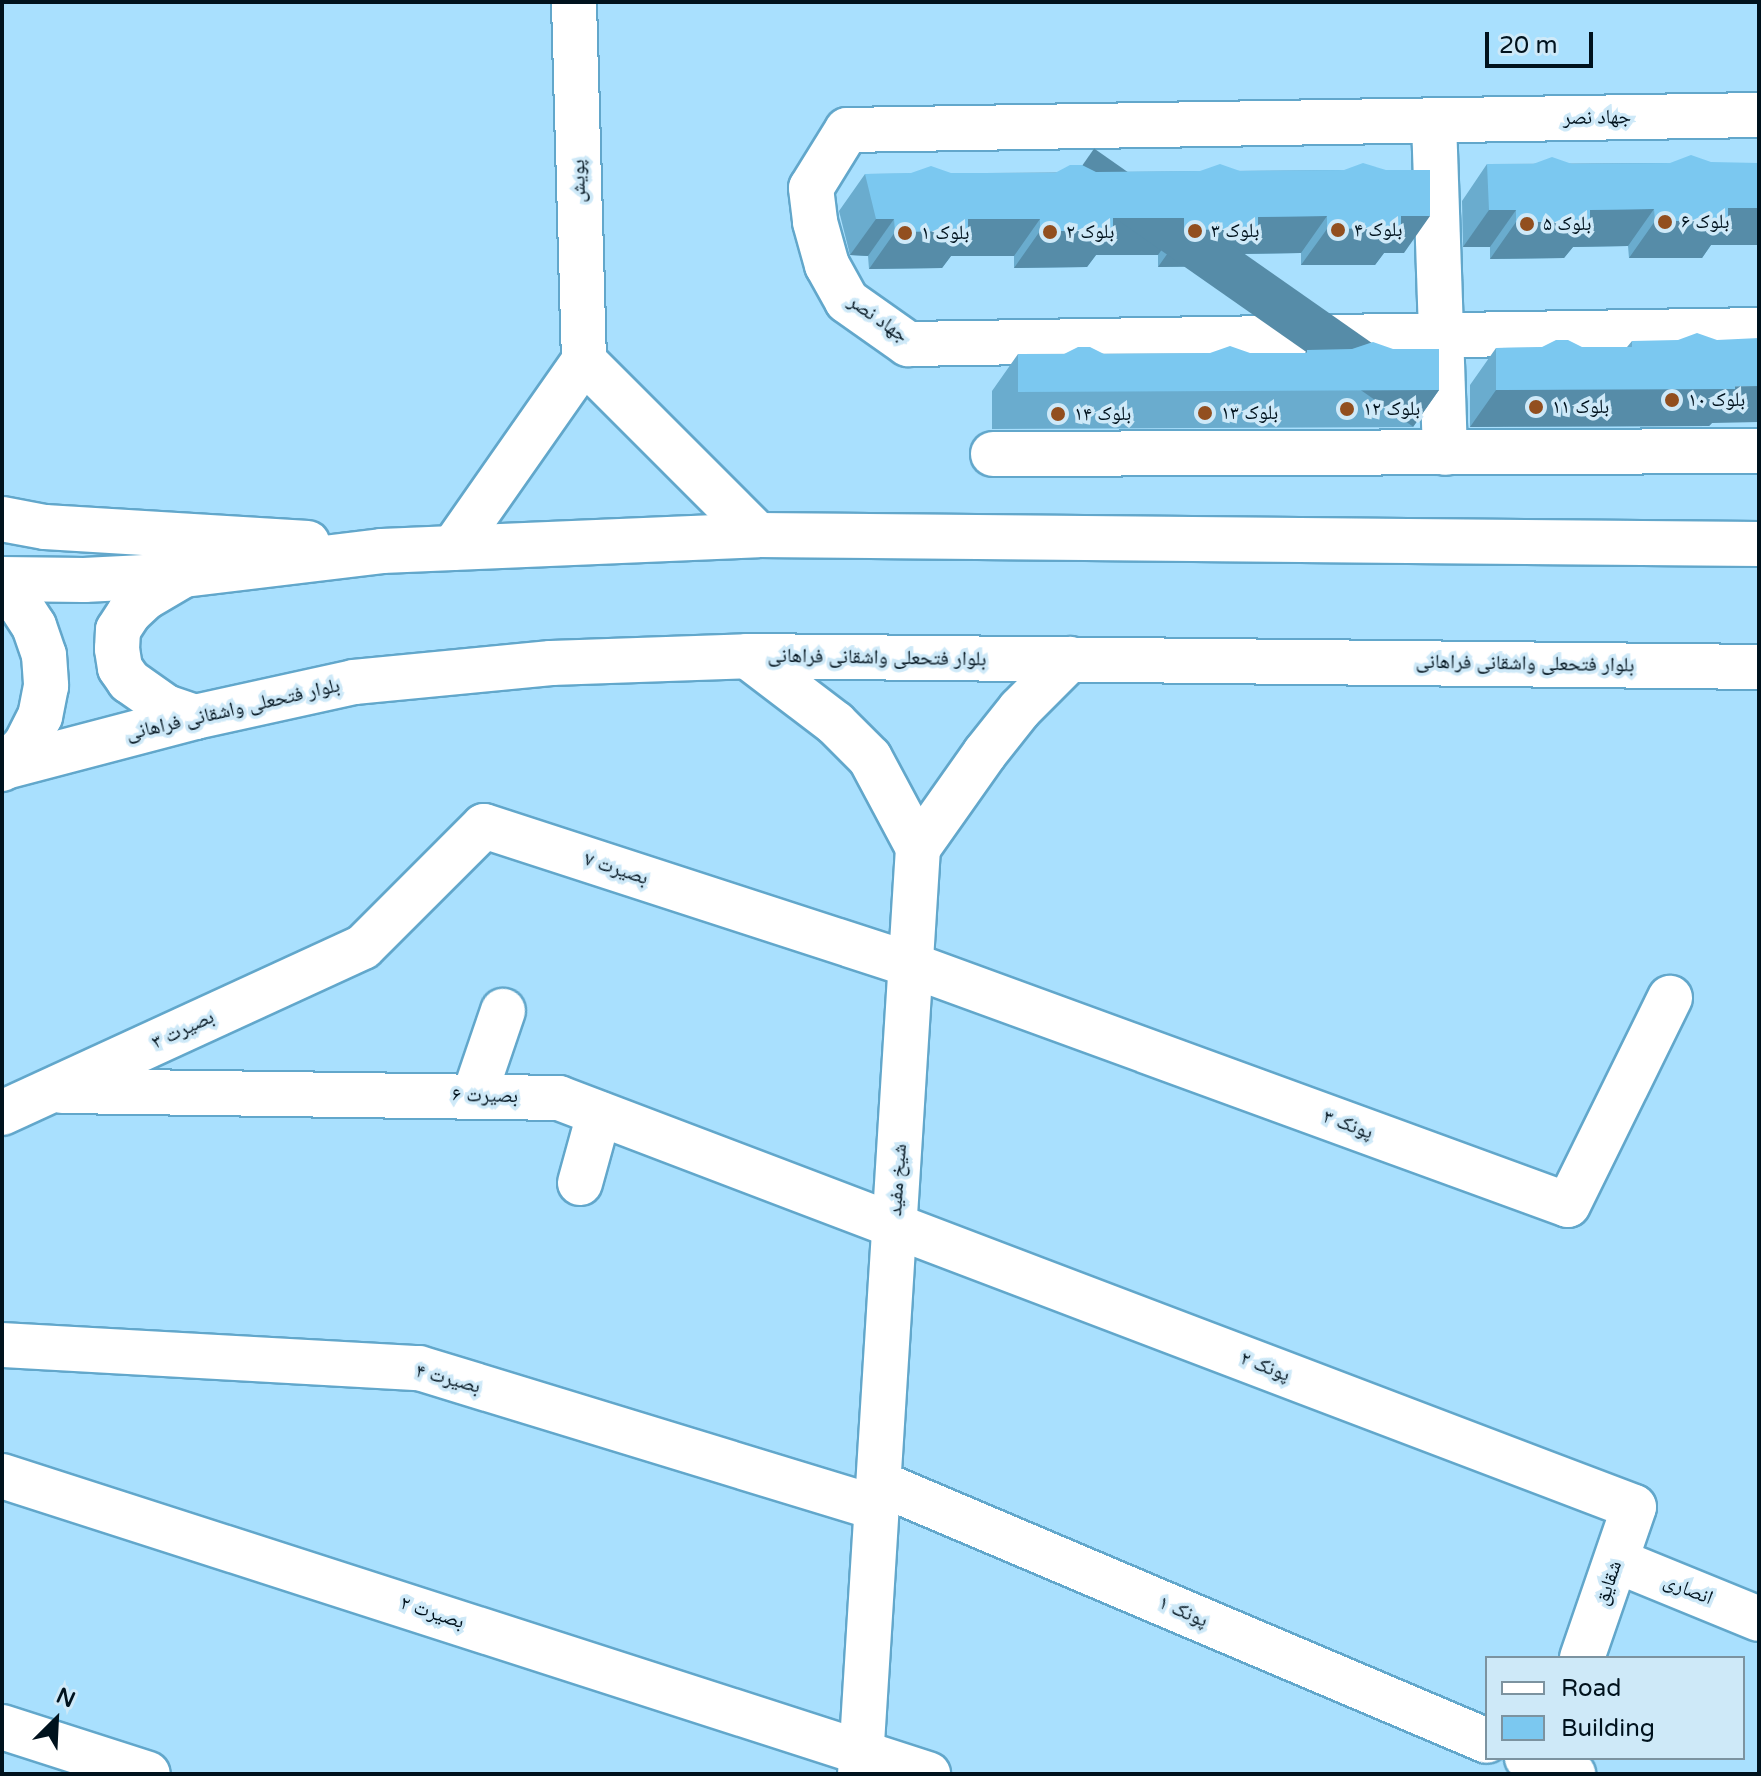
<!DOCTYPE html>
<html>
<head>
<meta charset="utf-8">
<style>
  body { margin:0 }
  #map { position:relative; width:1761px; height:1776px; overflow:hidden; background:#a9e0fe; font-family:"Varela Round","Noto Naskh Arabic",sans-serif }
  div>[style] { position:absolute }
  .roads { filter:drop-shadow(2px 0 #62a7cb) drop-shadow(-2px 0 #62a7cb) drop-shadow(0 2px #62a7cb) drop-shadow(0 -2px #62a7cb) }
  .minor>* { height:44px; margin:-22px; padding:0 22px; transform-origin:22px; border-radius:22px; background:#fff }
  .major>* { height:44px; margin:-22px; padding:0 22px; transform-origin:22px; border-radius:22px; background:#fff }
  .wall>* { inset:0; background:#6aacce }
  .shaded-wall>* { inset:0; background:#568ca8; transform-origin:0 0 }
  .building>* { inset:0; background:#7bc8f0 }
  .dots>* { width:22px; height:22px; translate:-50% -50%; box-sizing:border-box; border:4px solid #cee9f8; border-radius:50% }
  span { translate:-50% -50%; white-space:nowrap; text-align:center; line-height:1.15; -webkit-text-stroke:7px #cee9f8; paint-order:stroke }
  .street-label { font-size:20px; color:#00121d }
  .poi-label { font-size:20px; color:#00121d }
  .left { translate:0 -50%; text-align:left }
  .frame { position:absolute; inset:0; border:4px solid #00121d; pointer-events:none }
  .legend { position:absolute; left:1485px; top:1656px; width:260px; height:104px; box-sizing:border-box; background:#cee9f8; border:2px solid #7c93a0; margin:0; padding:10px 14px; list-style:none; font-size:24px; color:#00121d }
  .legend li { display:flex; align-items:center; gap:16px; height:40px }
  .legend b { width:40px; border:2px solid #7c93a0 }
  .north { position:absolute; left:16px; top:1680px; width:80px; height:80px; -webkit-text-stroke:6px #cee9f8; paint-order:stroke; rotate:24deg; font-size:22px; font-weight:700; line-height:32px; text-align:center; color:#00121d }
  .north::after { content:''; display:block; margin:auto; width:28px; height:36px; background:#00121d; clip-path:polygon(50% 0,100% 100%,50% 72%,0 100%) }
  .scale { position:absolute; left:1485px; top:32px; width:108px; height:36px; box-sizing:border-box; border:4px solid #00121d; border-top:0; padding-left:10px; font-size:24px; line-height:28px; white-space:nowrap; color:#00121d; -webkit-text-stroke:6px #cee9f8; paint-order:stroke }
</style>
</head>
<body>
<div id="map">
  <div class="roads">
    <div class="minor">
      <i style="left:1759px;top:115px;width:912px;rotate:179.06deg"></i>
      <i style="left:847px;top:130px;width:68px;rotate:121.8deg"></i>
      <i style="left:811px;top:188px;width:34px;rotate:83deg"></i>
      <i style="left:815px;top:222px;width:45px;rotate:74.4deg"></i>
      <i style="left:827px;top:265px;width:41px;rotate:60.9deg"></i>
      <i style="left:847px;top:301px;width:75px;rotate:35.2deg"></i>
      <i style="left:908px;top:344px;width:851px;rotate:-0.94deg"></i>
      <i style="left:1434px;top:121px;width:332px;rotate:88.1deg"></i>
      <i style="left:584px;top:361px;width:246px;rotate:45deg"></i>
      <i style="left:993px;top:454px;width:766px;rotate:-0.22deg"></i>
      <i style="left:453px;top:548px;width:228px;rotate:-55deg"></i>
      <i style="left:584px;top:361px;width:359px;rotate:-91.6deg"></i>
      <i style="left:747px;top:656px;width:111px;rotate:37.3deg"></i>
      <i style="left:835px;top:723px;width:49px;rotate:45deg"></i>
      <i style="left:870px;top:758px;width:102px;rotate:61.9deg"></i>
      <i style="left:918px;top:848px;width:928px;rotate:93.58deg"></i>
      <i style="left:918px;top:848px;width:116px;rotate:-54.8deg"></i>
      <i style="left:985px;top:753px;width:56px;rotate:-51.5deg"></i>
      <i style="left:1020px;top:709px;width:71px;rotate:-45deg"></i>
      <i style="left:62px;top:1091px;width:497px;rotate:0.8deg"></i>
      <i style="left:559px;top:1098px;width:1150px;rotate:20.83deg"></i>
      <i style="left:1634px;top:1507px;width:160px;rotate:109deg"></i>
      <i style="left:474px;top:1096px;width:90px;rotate:-71.2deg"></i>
      <i style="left:2px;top:1113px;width:397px;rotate:-24.7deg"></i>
      <i style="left:363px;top:947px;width:171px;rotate:-45deg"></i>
      <i style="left:484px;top:826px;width:449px;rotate:18deg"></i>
      <i style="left:911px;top:965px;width:699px;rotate:20.07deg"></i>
      <i style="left:1568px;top:1205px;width:231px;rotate:-63.8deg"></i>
      <i style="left:580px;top:1183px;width:72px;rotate:-74.6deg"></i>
      <i style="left:2px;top:1345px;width:418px;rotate:3.2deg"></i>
      <i style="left:419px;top:1368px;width:479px;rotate:17deg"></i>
      <i style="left:2px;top:1476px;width:973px;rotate:17.84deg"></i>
      <i style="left:879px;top:1483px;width:660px;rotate:22.99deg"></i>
      <i style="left:1617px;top:1561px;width:153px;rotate:22.2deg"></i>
      <i style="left:2px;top:1727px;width:153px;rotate:17.8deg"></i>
      <i style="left:1527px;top:1758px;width:49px;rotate:19.2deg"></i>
    </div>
    <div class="major">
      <i style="left:2px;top:519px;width:44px;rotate:10.5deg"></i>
      <i style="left:45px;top:527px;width:263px;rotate:3.5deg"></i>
      <i style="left:182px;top:576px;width:43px;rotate:149.3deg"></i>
      <i style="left:145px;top:598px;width:22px;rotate:137deg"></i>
      <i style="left:129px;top:613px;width:20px;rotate:123deg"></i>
      <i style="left:118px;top:630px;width:19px;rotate:93deg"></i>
      <i style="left:117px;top:649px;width:19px;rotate:81deg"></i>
      <i style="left:120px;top:668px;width:16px;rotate:55deg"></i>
      <i style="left:129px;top:681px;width:45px;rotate:35.1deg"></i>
      <i style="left:166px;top:707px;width:31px;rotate:19deg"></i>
      <i style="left:2px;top:579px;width:82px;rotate:0.7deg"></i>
      <i style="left:84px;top:580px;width:100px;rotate:-2.9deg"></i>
      <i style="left:184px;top:575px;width:199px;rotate:-6.9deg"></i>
      <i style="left:382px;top:551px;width:376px;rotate:-2.4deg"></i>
      <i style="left:758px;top:535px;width:1001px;rotate:0.52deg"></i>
      <i style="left:2px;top:586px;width:21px;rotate:43deg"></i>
      <i style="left:17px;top:600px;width:31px;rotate:57deg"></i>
      <i style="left:34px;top:626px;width:31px;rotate:71deg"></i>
      <i style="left:44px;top:655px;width:31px;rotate:86deg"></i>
      <i style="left:46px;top:686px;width:31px;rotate:101deg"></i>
      <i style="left:40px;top:716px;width:31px;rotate:117deg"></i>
      <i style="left:26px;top:744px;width:35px;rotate:134deg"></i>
      <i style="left:5px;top:767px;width:196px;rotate:-14.7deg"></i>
      <i style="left:195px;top:717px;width:163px;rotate:-12.4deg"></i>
      <i style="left:354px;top:682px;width:198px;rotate:-5.5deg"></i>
      <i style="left:551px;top:663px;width:196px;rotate:-2deg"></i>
      <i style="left:747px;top:656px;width:1012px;rotate:0.62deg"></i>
    </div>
  </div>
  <div class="wall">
    <i style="clip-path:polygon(1670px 163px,1711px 245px,1702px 258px,1629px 258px,1628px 246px,1573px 247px,1564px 258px,1490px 259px,1490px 247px,1463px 247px,1462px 201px,1487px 164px)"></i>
    <i style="clip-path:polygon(1344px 170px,1404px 253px,1384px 253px,1375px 265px,1301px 265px,1301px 253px,1241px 254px,1232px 266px,1158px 267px,1158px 255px,1096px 255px,1087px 267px,1014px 268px,1014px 256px,951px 256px,942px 268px,869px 269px,868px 256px,850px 255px,839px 211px,865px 174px)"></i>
    <i style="clip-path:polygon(1632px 341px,1712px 423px,1709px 426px,1470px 427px,1470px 385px,1496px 348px,1627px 347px)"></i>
    <i style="clip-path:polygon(1307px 350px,1439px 390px,1413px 427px,992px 429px,992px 391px,1018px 354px,1305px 353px)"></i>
  </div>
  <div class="shaded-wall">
    <i style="clip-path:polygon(1728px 208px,1759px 208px,1759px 245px,1711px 245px,1702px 258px,1629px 258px,1655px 221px)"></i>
    <i style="clip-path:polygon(1654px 209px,1628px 246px,1573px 247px,1564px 258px,1490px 259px,1516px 222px,1590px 210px)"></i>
    <i style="clip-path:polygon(1489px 210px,1516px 210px,1490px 247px,1463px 247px)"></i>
    <i style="clip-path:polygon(1327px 216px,1301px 253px,1241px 254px,1232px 266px,1158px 267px,1184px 230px,1258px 217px)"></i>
    <i style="clip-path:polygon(1401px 216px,1430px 216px,1404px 253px,1384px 253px,1375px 265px,1301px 265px,1327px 229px)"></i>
    <i style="clip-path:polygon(1113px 218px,1184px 218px,1158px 255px,1096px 255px,1087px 267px,1014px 268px,1040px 231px)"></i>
    <i style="clip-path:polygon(876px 219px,894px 219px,868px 256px,850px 255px)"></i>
    <i style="clip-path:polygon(968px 219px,1040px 219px,1014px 256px,951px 256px,942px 268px,869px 269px,895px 232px)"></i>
    <i style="clip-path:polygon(1759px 386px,1759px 422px,1712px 423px,1709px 426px,1470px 427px,1496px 390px)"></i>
    <i style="left:1439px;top:390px;width:45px;height:421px;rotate:125deg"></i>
  </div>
  <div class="building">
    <i style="clip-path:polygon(1691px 155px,1711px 162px,1759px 163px,1759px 208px,1728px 208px,1728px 221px,1655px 221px,1654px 209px,1590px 210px,1590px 222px,1516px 222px,1516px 210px,1489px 210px,1487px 164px,1533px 164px,1552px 157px,1572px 164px,1670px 163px)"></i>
    <i style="clip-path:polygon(1363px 163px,1386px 170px,1430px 170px,1430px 216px,1401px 216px,1401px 228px,1327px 229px,1327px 216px,1258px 217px,1258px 229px,1184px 230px,1184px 218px,1113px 218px,1113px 231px,1040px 231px,1040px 219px,968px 219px,968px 231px,895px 232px,894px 219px,876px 219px,865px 174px,911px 173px,931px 166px,951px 173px,1055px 173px,1070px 165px,1082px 165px,1096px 172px,1200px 171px,1220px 164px,1240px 171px,1344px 170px)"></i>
    <i style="clip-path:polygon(1697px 333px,1717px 340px,1759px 338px,1759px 386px,1735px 386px,1735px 389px,1496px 390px,1496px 348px,1542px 347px,1556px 340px,1568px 340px,1582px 347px,1632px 347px,1632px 341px,1678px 340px)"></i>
    <i style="clip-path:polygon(1373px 342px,1393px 349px,1439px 349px,1439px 390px,1018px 392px,1018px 354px,1064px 354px,1078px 347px,1090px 347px,1104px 354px,1210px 353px,1230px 346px,1250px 353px,1307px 353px,1307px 350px,1352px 349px)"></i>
  </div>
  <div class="dots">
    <i style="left:1665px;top:222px;background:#924f1f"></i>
    <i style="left:1527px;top:224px;background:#924f1f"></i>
    <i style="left:1338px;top:230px;background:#924f1f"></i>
    <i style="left:1195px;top:231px;background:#924f1f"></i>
    <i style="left:1050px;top:232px;background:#924f1f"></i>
    <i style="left:905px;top:233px;background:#924f1f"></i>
    <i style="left:1672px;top:400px;background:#924f1f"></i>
    <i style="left:1536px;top:407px;background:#924f1f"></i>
    <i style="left:1347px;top:409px;background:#924f1f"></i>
    <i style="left:1205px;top:413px;background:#924f1f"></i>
    <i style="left:1058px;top:414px;background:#924f1f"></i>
  </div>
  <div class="street-label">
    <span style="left:1597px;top:118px;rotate:-1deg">جهاد نصر</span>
    <span style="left:579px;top:181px;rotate:-91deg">پویش</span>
    <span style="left:878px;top:319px;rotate:35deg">جهاد نصر</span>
    <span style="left:877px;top:658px;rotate:1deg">بلوار فتحعلی واشقانی فراهانی</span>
    <span style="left:1525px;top:664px;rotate:1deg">بلوار فتحعلی واشقانی فراهانی</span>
    <span style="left:233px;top:710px;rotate:-13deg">بلوار فتحعلی واشقانی فراهانی</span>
    <span style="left:616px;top:869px;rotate:18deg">بصیرت ۷</span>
    <span style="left:183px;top:1030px;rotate:-25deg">بصیرت ۳</span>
    <span style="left:485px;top:1096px;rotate:1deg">بصیرت ۶</span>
    <span style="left:1348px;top:1125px;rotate:20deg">پونک ۳</span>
    <span style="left:898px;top:1180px;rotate:-86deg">شیخ مفید</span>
    <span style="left:1265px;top:1367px;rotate:21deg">پونک ۲</span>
    <span style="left:448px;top:1379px;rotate:15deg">بصیرت ۴</span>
    <span style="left:1609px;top:1583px;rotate:-71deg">شقایق</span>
    <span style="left:1688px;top:1590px;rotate:22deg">انصاری</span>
    <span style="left:1183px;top:1612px;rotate:23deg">پونک ۱</span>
    <span style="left:432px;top:1613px;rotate:18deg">بصیرت ۲</span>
  </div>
  <div class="poi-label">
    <span class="left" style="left:1681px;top:222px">بلوک ۶</span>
    <span class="left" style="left:1543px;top:224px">بلوک ۵</span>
    <span class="left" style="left:1354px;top:230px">بلوک ۴</span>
    <span class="left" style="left:1211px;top:231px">بلوک ۳</span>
    <span class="left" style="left:1066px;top:232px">بلوک ۲</span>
    <span class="left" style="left:921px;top:233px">بلوک ۱</span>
    <span class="left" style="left:1688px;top:400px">بلوک ۱۰</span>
    <span class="left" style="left:1552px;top:407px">بلوک ۱۱</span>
    <span class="left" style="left:1363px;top:409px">بلوک ۱۲</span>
    <span class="left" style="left:1221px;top:413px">بلوک ۱۳</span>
    <span class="left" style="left:1074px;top:414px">بلوک ۱۴</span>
  </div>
  <div class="frame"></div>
  <ul class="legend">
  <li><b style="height:10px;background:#fff"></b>Road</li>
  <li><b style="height:22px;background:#7bc8f0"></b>Building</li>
  </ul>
  <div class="north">N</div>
  <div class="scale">20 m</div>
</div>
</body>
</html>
